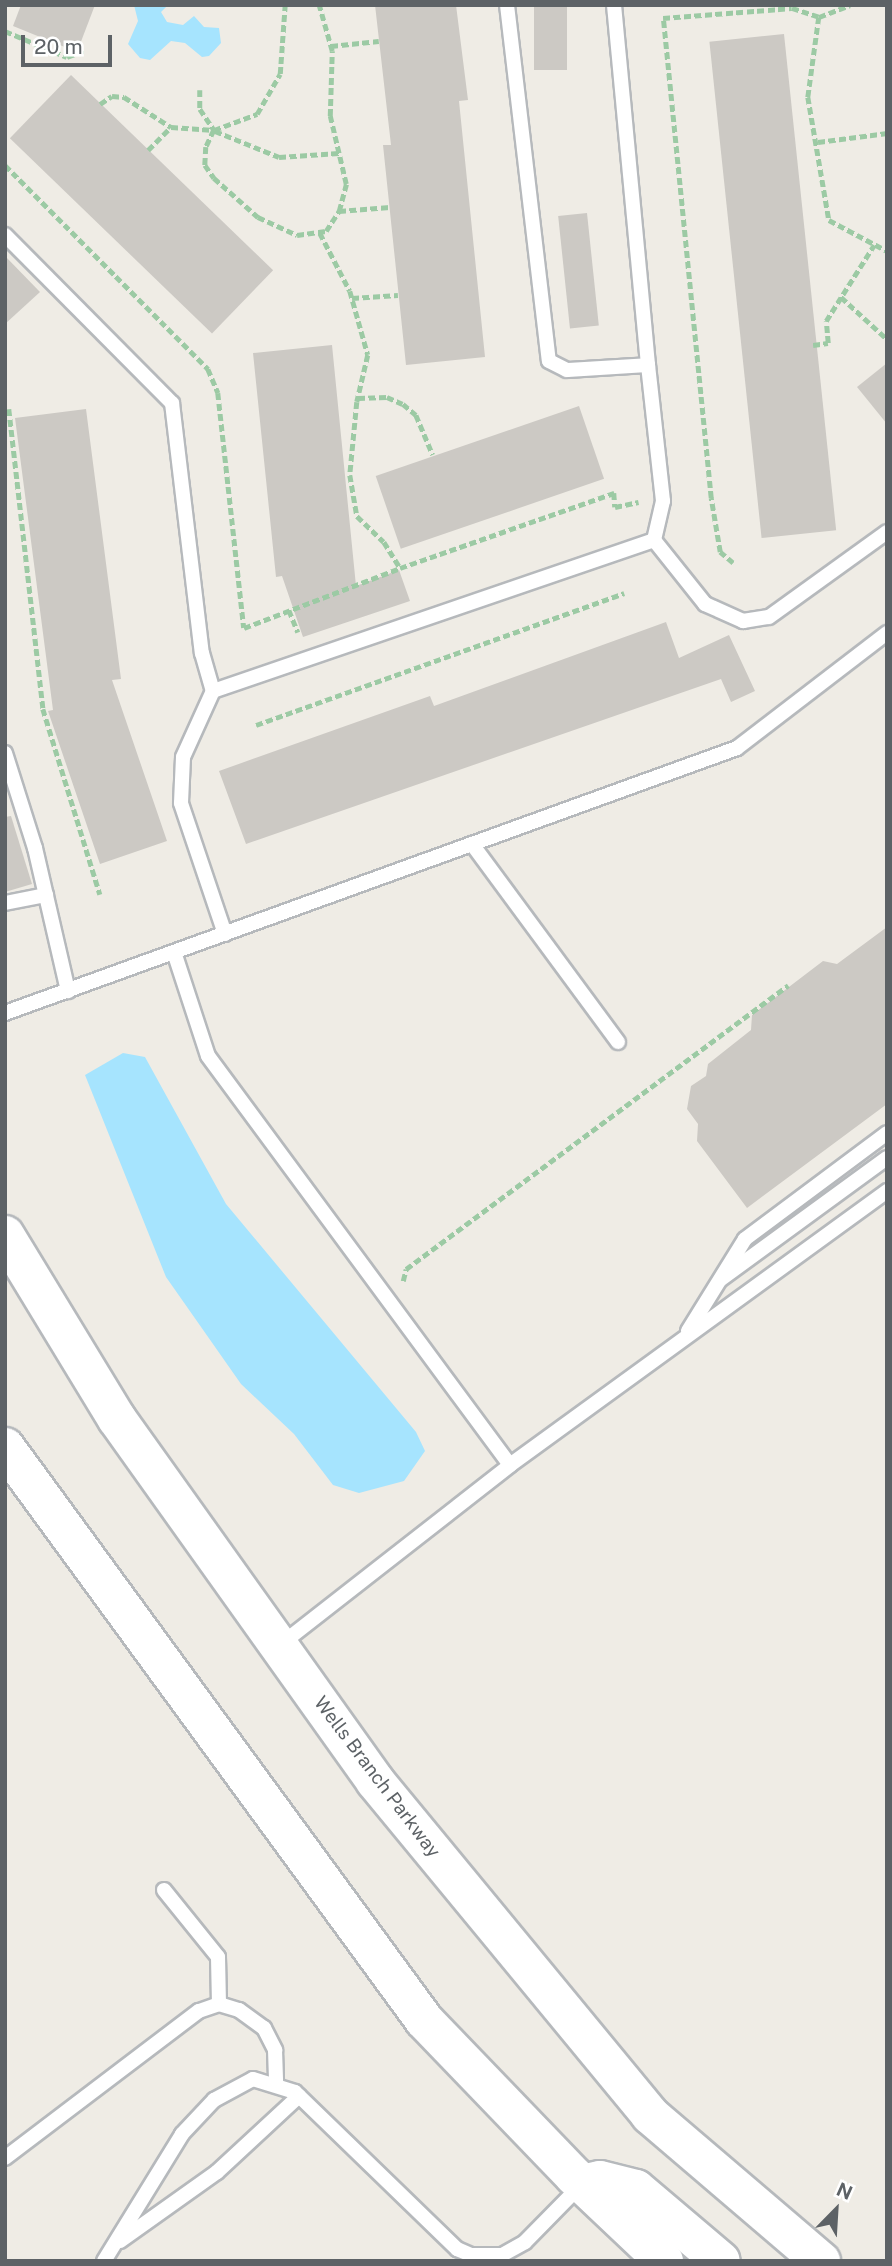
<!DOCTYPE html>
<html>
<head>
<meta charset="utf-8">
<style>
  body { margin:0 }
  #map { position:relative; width:892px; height:2266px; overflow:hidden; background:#efece5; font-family:"Public Sans",sans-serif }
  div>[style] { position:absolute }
  .water>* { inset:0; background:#a6e4fe }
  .building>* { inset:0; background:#ccc9c4; transform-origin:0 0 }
  .path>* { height:4.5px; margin-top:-2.25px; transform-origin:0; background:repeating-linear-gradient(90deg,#9ccaa4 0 7px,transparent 0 10.5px) }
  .roads { filter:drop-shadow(2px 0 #b6b9bc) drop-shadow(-2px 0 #b6b9bc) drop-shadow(0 2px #b6b9bc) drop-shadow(0 -2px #b6b9bc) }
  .service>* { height:14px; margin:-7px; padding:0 7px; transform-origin:7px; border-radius:7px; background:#fff }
  .secondary>* { height:38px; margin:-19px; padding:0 19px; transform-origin:19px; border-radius:19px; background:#fff }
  span { translate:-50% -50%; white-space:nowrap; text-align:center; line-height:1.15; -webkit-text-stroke:5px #fff; paint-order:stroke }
  .street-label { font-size:19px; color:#5d6266 }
  .frame { position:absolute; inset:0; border:7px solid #5d6266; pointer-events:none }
  .north { position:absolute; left:801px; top:2175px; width:70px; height:70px; -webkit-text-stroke:5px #fff; paint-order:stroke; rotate:24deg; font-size:19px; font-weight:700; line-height:28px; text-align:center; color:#5d6266 }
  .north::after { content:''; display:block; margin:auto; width:24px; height:32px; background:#5d6266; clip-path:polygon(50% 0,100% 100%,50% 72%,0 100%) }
  .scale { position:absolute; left:21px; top:35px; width:91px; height:32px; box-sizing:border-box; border:4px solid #5d6266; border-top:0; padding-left:9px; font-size:21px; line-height:24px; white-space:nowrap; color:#5d6266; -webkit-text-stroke:5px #fff; paint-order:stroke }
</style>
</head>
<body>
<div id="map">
  <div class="water">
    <i style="clip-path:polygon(134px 5px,168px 5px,161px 12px,167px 22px,183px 25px,194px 16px,204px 27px,219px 28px,221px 43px,209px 56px,202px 57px,185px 43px,171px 41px,150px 60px,140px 58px,128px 44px,138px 21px)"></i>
    <i style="clip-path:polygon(123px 1053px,145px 1057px,226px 1204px,416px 1432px,425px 1451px,404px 1481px,359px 1493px,333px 1485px,294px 1434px,241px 1384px,166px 1277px,85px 1075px)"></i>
  </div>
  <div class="building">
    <i style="clip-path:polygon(21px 5px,95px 5px,77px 52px,13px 26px)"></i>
    <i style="clip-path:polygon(375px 5px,456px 5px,468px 100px,459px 101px,485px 357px,406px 365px,383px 145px,391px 145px)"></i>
    <i style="left:534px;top:5px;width:33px;height:65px"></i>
    <i style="left:784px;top:34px;width:499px;height:75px;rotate:84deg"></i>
    <i style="left:71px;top:75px;width:281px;height:88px;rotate:44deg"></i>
    <i style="left:587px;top:213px;width:113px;height:29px;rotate:84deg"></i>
    <i style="clip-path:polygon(5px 256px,40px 292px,5px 324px)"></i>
    <i style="clip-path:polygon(332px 345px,356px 586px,399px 570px,410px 601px,303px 637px,282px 576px,276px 577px,253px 353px)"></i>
    <i style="clip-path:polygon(887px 363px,887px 424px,857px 387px)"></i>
    <i style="left:579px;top:406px;width:77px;height:215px;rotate:71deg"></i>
    <i style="clip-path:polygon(86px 409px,121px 679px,112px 680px,167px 841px,100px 864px,48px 711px,53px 710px,15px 418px)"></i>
    <i style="clip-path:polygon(666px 622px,679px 658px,729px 635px,755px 691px,731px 702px,721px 679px,246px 844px,219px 771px,430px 696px,434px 706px)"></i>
    <i style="clip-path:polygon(11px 816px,32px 884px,5px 892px,5px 817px)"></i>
    <i style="clip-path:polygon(887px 927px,887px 1104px,747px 1208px,697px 1141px,698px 1124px,687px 1109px,691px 1086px,706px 1076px,708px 1064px,751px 1030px,752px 1015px,823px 961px,837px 964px)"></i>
  </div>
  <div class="path">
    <i style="left:819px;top:17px;width:33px;rotate:-21deg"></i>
    <i style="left:5px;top:31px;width:67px;rotate:22.8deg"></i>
    <i style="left:67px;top:57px;width:20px;rotate:-20deg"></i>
    <i style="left:331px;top:46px;width:48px;rotate:-5.9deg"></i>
    <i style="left:200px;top:90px;width:19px;rotate:90deg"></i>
    <i style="left:200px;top:109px;width:25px;rotate:56deg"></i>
    <i style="left:214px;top:130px;width:19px;rotate:115deg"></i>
    <i style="left:206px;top:147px;width:18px;rotate:93deg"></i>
    <i style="left:205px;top:165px;width:16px;rotate:55deg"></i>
    <i style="left:214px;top:178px;width:59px;rotate:41.6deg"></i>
    <i style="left:258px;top:217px;width:43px;rotate:24.8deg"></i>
    <i style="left:297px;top:235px;width:29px;rotate:-8deg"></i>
    <i style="left:326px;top:231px;width:24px;rotate:-57deg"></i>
    <i style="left:339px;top:211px;width:28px;rotate:-75deg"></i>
    <i style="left:346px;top:184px;width:70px;rotate:-103.2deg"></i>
    <i style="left:330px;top:116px;width:65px;rotate:-88.2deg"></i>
    <i style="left:332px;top:51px;width:48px;rotate:-105.8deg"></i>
    <i style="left:100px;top:104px;width:14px;rotate:-34deg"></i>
    <i style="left:112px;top:96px;width:12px;rotate:5deg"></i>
    <i style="left:124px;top:97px;width:56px;rotate:32.6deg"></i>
    <i style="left:171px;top:127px;width:43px;rotate:4deg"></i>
    <i style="left:214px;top:130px;width:46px;rotate:-20.4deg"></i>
    <i style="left:257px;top:114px;width:46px;rotate:-60.1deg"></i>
    <i style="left:280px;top:74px;width:69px;rotate:-85.9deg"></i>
    <i style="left:215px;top:131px;width:69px;rotate:22.1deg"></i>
    <i style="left:279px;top:157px;width:60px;rotate:-3.8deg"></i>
    <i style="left:818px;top:142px;width:70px;rotate:-7.4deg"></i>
    <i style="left:148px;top:150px;width:33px;rotate:-45deg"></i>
    <i style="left:5px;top:165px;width:288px;rotate:45.1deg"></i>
    <i style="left:208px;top:369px;width:26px;rotate:67deg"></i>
    <i style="left:218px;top:393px;width:236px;rotate:83.7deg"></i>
    <i style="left:244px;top:628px;width:167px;rotate:-21deg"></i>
    <i style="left:339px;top:211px;width:51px;rotate:-4.5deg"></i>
    <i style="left:320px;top:233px;width:65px;rotate:62.7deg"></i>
    <i style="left:350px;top:291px;width:66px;rotate:74.3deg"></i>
    <i style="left:368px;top:355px;width:48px;rotate:103.2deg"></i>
    <i style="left:357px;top:402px;width:73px;rotate:95.5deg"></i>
    <i style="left:350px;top:475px;width:42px;rotate:80.3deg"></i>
    <i style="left:357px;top:516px;width:37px;rotate:44deg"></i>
    <i style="left:384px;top:542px;width:31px;rotate:58deg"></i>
    <i style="left:400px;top:568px;width:227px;rotate:-19.3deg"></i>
    <i style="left:614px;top:493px;width:14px;rotate:86deg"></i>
    <i style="left:615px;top:507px;width:24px;rotate:-12deg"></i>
    <i style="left:841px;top:297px;width:62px;rotate:42.4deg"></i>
    <i style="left:352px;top:298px;width:46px;rotate:-3.7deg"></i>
    <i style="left:813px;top:345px;width:15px;rotate:-8deg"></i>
    <i style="left:828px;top:343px;width:22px;rotate:-95deg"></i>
    <i style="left:826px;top:321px;width:90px;rotate:-57.7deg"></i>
    <i style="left:358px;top:398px;width:29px;rotate:-2deg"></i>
    <i style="left:387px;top:397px;width:17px;rotate:24deg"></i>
    <i style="left:403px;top:404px;width:17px;rotate:40deg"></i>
    <i style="left:416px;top:415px;width:43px;rotate:67deg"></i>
    <i style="left:9px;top:409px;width:302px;rotate:83.5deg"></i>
    <i style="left:43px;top:709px;width:194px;rotate:72.9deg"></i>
    <i style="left:733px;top:563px;width:17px;rotate:-140deg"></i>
    <i style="left:720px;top:552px;width:55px;rotate:-99.5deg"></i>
    <i style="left:711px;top:498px;width:482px;rotate:-95.7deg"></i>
    <i style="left:663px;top:18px;width:129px;rotate:-4.4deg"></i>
    <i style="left:792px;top:8px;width:28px;rotate:18deg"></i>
    <i style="left:819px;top:17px;width:81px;rotate:97.8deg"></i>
    <i style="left:808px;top:97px;width:125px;rotate:80.3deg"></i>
    <i style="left:829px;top:220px;width:66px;rotate:28.1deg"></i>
    <i style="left:289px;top:610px;width:24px;rotate:68deg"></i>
    <i style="left:256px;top:725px;width:391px;rotate:-19.7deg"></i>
    <i style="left:403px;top:1281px;width:12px;rotate:-76deg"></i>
    <i style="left:406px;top:1269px;width:476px;rotate:-36.6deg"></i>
  </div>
  <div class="roads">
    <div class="service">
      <i style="left:507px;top:5px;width:358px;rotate:83.3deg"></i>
      <i style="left:549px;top:361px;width:20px;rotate:27deg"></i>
      <i style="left:567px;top:370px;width:81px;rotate:-3.5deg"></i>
      <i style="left:648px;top:365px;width:137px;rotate:83.7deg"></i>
      <i style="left:663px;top:501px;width:40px;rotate:103deg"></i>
      <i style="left:614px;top:5px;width:362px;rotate:84.6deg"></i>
      <i style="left:5px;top:235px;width:237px;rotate:45.2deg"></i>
      <i style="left:172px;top:403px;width:252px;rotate:83.2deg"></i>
      <i style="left:202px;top:653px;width:40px;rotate:74deg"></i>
      <i style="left:5px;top:753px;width:100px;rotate:72.5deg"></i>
      <i style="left:35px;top:848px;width:147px;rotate:77deg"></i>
      <i style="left:472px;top:844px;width:246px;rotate:53.6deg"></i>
      <i style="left:5px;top:903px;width:42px;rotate:-11deg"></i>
      <i style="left:225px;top:934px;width:138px;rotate:-108.6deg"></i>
      <i style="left:181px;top:803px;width:46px;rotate:-87.5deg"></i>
      <i style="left:183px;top:757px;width:72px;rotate:-65.6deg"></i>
      <i style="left:213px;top:691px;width:466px;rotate:-18.9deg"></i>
      <i style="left:654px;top:540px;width:82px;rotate:51.4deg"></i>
      <i style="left:705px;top:604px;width:42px;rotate:24.1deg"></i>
      <i style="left:743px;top:621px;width:26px;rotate:-9deg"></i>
      <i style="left:769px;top:617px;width:145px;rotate:-35.8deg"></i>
      <i style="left:174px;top:952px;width:109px;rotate:71.9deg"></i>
      <i style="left:208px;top:1056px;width:508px;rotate:53.56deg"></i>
      <i style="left:5px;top:1013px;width:778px;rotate:-19.9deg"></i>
      <i style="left:737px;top:748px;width:189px;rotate:-37.5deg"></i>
      <i style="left:721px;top:1279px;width:205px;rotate:-36.1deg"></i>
      <i style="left:688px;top:1331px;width:108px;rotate:-58.2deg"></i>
      <i style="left:745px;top:1239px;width:177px;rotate:-36.7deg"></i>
      <i style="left:280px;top:1645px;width:292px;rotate:-38deg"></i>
      <i style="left:510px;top:1465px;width:466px;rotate:-36deg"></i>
      <i style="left:164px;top:1890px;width:86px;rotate:51.1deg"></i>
      <i style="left:218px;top:1957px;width:47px;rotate:88.8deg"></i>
      <i style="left:5px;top:2158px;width:243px;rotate:-37.2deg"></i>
      <i style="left:199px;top:2011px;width:21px;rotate:-19deg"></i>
      <i style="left:219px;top:2004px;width:21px;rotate:17deg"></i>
      <i style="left:239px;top:2010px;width:31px;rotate:36deg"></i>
      <i style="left:264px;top:2028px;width:25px;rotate:63deg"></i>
      <i style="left:275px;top:2050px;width:33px;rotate:88deg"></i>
      <i style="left:120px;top:2241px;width:119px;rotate:-35.4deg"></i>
      <i style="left:217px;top:2172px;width:112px;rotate:-42.8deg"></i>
      <i style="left:104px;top:2261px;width:149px;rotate:-58.4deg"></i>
      <i style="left:182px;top:2134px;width:47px;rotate:-46.7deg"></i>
      <i style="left:214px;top:2100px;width:44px;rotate:-28.3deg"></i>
      <i style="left:253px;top:2079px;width:44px;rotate:17.2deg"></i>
      <i style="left:295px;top:2092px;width:226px;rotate:44.1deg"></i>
      <i style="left:457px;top:2249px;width:15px;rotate:23deg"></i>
      <i style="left:471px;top:2255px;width:31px"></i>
      <i style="left:502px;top:2255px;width:26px;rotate:-29deg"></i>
      <i style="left:525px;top:2242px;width:80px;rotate:-45.5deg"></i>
    </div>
    <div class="secondary">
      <i style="left:5px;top:1235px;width:215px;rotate:58.7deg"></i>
      <i style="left:117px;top:1419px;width:445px;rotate:54.5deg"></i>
      <i style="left:375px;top:1781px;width:433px;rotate:50.5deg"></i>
      <i style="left:650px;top:2115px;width:225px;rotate:40.5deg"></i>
      <i style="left:5px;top:1447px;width:710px;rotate:53.82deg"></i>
      <i style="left:424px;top:2020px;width:216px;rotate:46.1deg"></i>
      <i style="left:574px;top:2176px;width:124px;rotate:43.4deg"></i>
      <i style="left:582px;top:2184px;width:18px;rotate:-13deg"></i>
      <i style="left:600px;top:2180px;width:37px;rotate:14deg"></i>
      <i style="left:636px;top:2189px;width:111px;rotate:40.3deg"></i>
    </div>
  </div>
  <div class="street-label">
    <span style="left:377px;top:1777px;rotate:53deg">Wells Branch Parkway</span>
  </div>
  <div class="frame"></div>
  <div class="north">N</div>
  <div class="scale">20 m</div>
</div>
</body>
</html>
